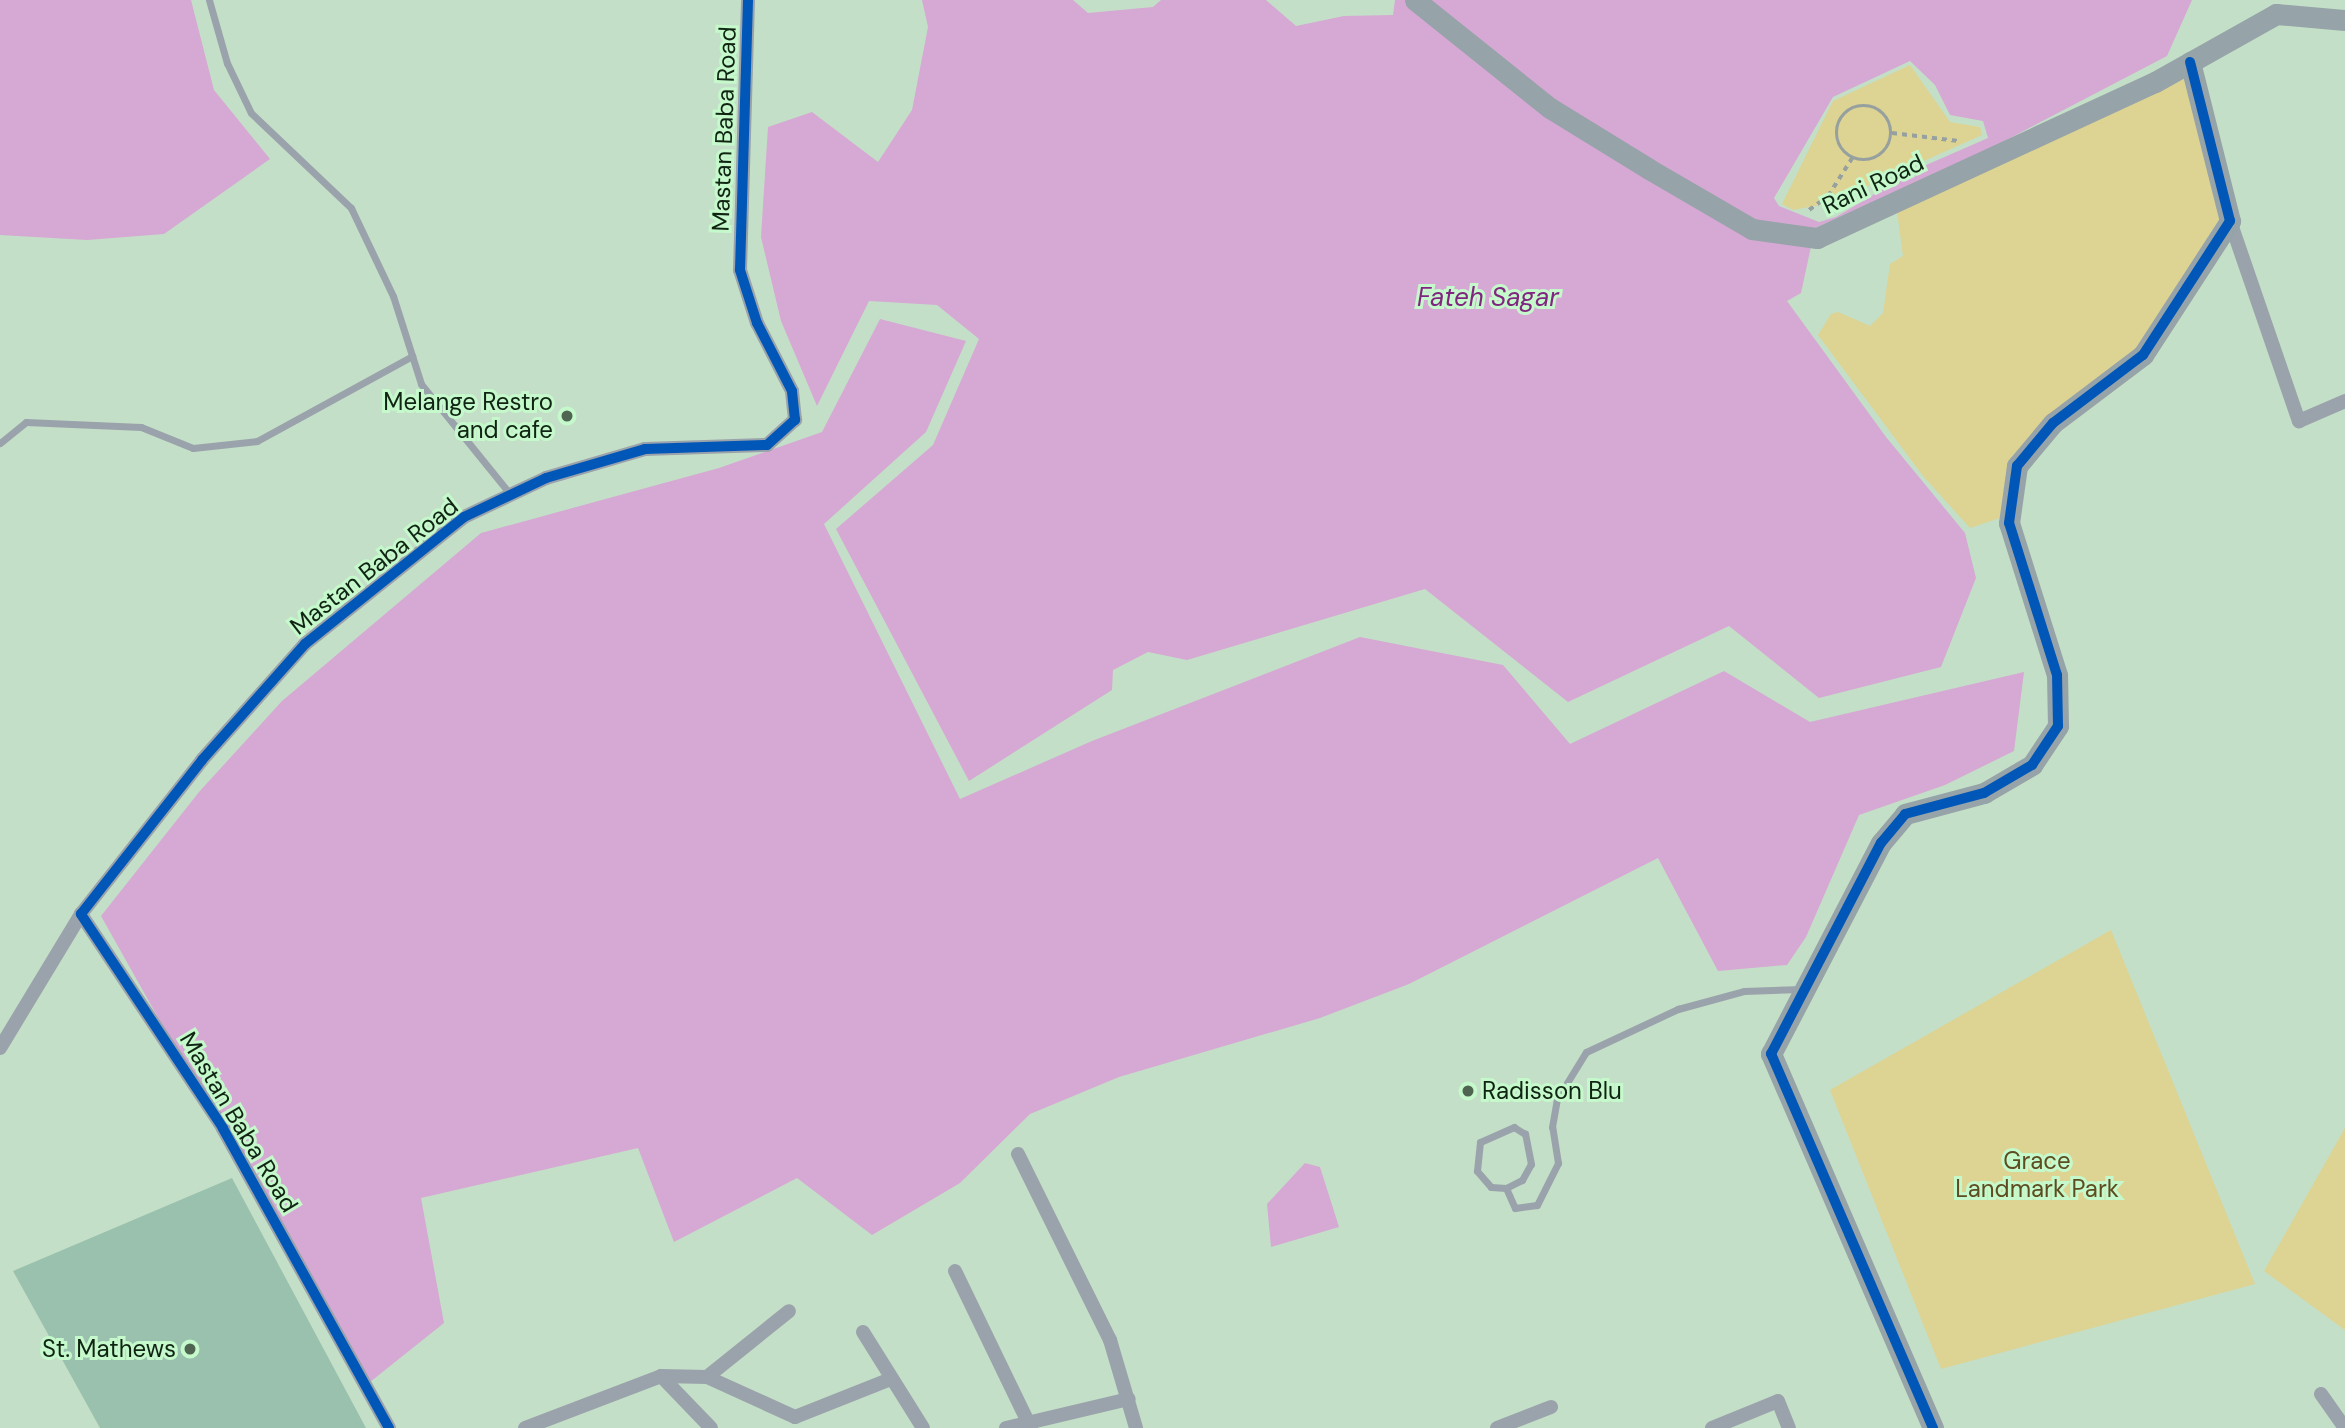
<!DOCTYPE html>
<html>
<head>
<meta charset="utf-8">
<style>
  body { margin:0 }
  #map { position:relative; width:2345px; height:1428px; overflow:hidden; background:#c4dfc7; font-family:"DM Sans",sans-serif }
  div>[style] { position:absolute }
  .green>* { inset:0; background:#ddd392 }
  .water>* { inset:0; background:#d6a8d4 }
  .building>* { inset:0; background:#9ac1ae }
  .path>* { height:3.5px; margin-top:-1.75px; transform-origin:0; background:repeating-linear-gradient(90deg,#95a09f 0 5px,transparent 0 10px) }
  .path>.ring { margin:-1.75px; padding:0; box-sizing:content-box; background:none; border:3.5px solid #95a09f; border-radius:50% }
  .lane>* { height:7px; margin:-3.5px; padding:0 3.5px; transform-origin:3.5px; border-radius:3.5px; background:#9aa3ab }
  .street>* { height:14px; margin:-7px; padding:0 7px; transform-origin:7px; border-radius:7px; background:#9aa3ab }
  .secondary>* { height:21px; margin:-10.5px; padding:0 10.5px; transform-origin:10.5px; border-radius:10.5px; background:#96a3a8 }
  .cycleway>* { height:10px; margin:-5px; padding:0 5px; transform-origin:5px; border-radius:5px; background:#0057b8 }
  .dots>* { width:19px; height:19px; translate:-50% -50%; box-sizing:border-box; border:4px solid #c5f9cb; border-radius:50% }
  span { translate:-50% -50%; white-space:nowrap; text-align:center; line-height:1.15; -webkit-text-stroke:6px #c5f9cb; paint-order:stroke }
  .street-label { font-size:24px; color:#102413 }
  .poi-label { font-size:24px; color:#102413 }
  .right { translate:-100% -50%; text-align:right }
  .left { translate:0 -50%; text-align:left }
  .park-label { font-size:24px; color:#5e4c20 }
  .water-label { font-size:26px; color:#812680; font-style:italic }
</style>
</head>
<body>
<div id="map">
  <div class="green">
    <i style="clip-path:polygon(1910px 65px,1950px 122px,1980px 127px,1982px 135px,1830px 203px,1793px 210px,1782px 204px,1833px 101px)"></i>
    <i style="clip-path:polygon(2184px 76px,2220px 218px,2137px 350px,2055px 411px,2003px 517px,1970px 528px,1923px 476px,1818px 335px,1831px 314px,1838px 312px,1870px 326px,1883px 313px,1890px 264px,1903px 256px,1897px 211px)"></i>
    <i style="clip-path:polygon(2111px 930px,2255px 1284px,1941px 1369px,1830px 1090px)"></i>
    <i style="clip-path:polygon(2345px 1128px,2345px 1330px,2264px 1271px)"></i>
  </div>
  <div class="water">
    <i style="clip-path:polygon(0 0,191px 0,214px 90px,270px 159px,164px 234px,87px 240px,0 235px)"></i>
    <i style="clip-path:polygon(evenodd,922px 0,1073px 0,1088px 13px,1153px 7px,1161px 0,1266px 0,1296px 26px,1344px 16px,1393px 15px,1395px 0,2192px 0,2167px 56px,1970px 159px,1815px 228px,1801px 293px,1787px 301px,1886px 437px,1965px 533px,1976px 578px,1941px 667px,1819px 698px,1729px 626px,1568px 702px,1425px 589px,1187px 660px,1148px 652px,1113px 670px,1112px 690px,969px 781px,836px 529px,933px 445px,979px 339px,937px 305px,869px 301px,817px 406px,781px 321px,761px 237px,768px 127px,812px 112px,878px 162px,912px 110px,928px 27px,922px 0,1910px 61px,1935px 85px,1950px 115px,1983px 121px,1988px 138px,1917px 169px,1836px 217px,1819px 222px,1779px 206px,1774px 198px,1833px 97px,1910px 61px)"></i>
    <i style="clip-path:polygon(880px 319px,966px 341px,926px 432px,824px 524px,960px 799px,1092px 741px,1360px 637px,1503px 665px,1570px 744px,1724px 671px,1810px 722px,2024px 672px,2014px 751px,1945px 785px,1859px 815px,1806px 937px,1787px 965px,1718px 971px,1658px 858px,1409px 984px,1320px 1018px,1119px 1077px,1030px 1114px,960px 1183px,872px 1235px,797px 1178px,674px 1242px,638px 1148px,421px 1198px,444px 1323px,365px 1386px,101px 916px,199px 792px,282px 701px,481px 533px,719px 468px,822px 432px)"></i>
    <i style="clip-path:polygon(1305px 1163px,1320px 1167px,1339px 1227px,1271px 1247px,1267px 1204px)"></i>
  </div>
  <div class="building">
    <i style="clip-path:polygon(232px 1178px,366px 1428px,100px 1428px,13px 1271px)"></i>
  </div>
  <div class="path">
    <i class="ring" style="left:1837px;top:106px;width:50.5px;height:50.5px"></i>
    <i style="left:1892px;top:133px;width:67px;rotate:6.8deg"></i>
    <i style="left:1809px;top:210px;width:24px;rotate:-36deg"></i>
    <i style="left:1828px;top:196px;width:45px;rotate:-57.7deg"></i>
  </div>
  <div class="lane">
    <i style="left:209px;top:0;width:66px;rotate:74.1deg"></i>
    <i style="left:227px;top:63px;width:55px;rotate:64.4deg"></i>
    <i style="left:251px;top:113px;width:138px;rotate:43.5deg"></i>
    <i style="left:351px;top:208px;width:98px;rotate:64.5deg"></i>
    <i style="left:393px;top:296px;width:92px;rotate:72.3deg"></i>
    <i style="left:421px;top:384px;width:141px;rotate:51deg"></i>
    <i style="left:0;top:443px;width:33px;rotate:-39deg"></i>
    <i style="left:26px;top:422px;width:115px;rotate:2.5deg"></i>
    <i style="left:141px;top:427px;width:56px;rotate:22deg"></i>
    <i style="left:193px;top:448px;width:64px;rotate:-6.2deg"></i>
    <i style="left:257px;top:441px;width:177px;rotate:-28.7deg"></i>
    <i style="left:1506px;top:1188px;width:18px;rotate:-27deg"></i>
    <i style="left:1522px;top:1180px;width:18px;rotate:-61deg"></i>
    <i style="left:1531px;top:1164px;width:31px;rotate:-101deg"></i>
    <i style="left:1525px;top:1134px;width:13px;rotate:-148deg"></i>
    <i style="left:1514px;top:1127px;width:37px;rotate:156deg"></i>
    <i style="left:1480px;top:1142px;width:29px;rotate:96deg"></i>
    <i style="left:1477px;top:1171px;width:21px;rotate:49deg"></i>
    <i style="left:1491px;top:1187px;width:15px;rotate:4deg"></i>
    <i style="left:1506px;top:1188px;width:22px;rotate:66deg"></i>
    <i style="left:1515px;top:1208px;width:22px;rotate:-8deg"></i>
    <i style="left:1537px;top:1205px;width:47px;rotate:-63.4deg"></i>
    <i style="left:1558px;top:1163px;width:36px;rotate:-99deg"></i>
    <i style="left:1552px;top:1127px;width:28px;rotate:-80deg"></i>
    <i style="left:1557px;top:1099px;width:55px;rotate:-58.3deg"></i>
    <i style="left:1586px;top:1052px;width:102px;rotate:-25.1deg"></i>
    <i style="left:1678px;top:1009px;width:68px;rotate:-15.3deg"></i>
    <i style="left:1744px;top:991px;width:58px;rotate:-2deg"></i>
  </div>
  <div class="street">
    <i style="left:2230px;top:221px;width:212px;rotate:71deg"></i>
    <i style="left:2299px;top:421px;width:50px;rotate:-23.5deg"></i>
    <i style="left:0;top:1048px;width:157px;rotate:-58.8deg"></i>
    <i style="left:1018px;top:1154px;width:208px;rotate:63.7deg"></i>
    <i style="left:1110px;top:1340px;width:92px;rotate:73.5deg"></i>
    <i style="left:955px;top:1271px;width:174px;rotate:64.2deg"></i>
    <i style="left:863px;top:1332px;width:113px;rotate:58deg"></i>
    <i style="left:661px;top:1376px;width:46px;rotate:1.2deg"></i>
    <i style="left:707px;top:1377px;width:97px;rotate:24.4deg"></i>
    <i style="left:795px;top:1417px;width:103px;rotate:-21.6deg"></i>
    <i style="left:707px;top:1377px;width:105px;rotate:-38.8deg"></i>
    <i style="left:2321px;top:1394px;width:42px;rotate:54.8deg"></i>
    <i style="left:389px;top:1428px;width:343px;rotate:-119deg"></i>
    <i style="left:223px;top:1128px;width:257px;rotate:-123.6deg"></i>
    <i style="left:81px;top:914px;width:196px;rotate:-51.8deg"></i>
    <i style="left:202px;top:760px;width:155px;rotate:-48.4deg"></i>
    <i style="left:305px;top:644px;width:203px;rotate:-38.6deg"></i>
    <i style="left:464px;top:517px;width:91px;rotate:-25.4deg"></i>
    <i style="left:546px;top:478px;width:103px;rotate:-16.3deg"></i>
    <i style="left:645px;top:449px;width:122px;rotate:-1.9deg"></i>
    <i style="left:767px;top:445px;width:38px;rotate:-42deg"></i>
    <i style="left:795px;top:420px;width:29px;rotate:-96deg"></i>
    <i style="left:792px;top:391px;width:76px;rotate:-117.2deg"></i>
    <i style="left:757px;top:323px;width:56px;rotate:-107.8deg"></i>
    <i style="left:740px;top:270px;width:270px;rotate:-88.3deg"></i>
    <i style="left:525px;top:1428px;width:146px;rotate:-20.9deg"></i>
    <i style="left:661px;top:1376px;width:72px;rotate:46.1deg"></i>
    <i style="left:1006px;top:1428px;width:126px;rotate:-13.3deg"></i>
    <i style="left:1497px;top:1428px;width:58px;rotate:-21.3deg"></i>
    <i style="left:1712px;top:1428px;width:71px;rotate:-22.2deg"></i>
    <i style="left:1778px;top:1401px;width:29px;rotate:68deg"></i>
  </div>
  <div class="secondary">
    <i style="left:1415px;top:0;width:173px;rotate:38.7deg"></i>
    <i style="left:1550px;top:108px;width:116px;rotate:31.6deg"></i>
    <i style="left:1649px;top:169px;width:119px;rotate:30.2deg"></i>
    <i style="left:1752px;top:229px;width:66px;rotate:7.9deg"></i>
    <i style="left:1817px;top:238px;width:372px;rotate:-24.8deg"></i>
    <i style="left:2155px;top:82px;width:139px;rotate:-29.3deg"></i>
    <i style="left:2276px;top:14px;width:69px;rotate:5deg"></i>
    <i style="left:1933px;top:1428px;width:408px;rotate:-113.4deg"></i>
    <i style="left:1771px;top:1054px;width:238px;rotate:-62.5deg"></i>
    <i style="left:1881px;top:843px;width:38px;rotate:-50deg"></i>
    <i style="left:1905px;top:814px;width:82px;rotate:-14.9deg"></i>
    <i style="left:1984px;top:793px;width:56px;rotate:-30.3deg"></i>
    <i style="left:2032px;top:765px;width:47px;rotate:-56.3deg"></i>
    <i style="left:2058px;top:726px;width:51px;rotate:-91.1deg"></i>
    <i style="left:2057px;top:675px;width:159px;rotate:-107.5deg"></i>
    <i style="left:2009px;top:523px;width:58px;rotate:-82deg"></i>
    <i style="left:2017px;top:466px;width:56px;rotate:-50.1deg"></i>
    <i style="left:2053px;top:423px;width:113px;rotate:-37.1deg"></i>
    <i style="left:2143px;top:355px;width:160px;rotate:-57deg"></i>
    <i style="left:2230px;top:221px;width:164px;rotate:-104.1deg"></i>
  </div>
  <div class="cycleway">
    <i style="left:389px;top:1428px;width:343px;rotate:-119deg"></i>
    <i style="left:223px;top:1128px;width:257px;rotate:-123.6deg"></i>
    <i style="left:81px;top:914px;width:196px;rotate:-51.8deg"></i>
    <i style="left:202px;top:760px;width:155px;rotate:-48.4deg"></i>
    <i style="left:305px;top:644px;width:203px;rotate:-38.6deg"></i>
    <i style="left:464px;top:517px;width:91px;rotate:-25.4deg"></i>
    <i style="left:546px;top:478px;width:103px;rotate:-16.3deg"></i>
    <i style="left:645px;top:449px;width:122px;rotate:-1.9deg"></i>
    <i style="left:767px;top:445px;width:38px;rotate:-42deg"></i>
    <i style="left:795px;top:420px;width:29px;rotate:-96deg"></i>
    <i style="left:792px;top:391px;width:76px;rotate:-117.2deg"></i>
    <i style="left:757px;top:323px;width:56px;rotate:-107.8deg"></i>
    <i style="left:740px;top:270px;width:270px;rotate:-88.3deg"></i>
    <i style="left:1933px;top:1428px;width:408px;rotate:-113.4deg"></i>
    <i style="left:1771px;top:1054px;width:238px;rotate:-62.5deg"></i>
    <i style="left:1881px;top:843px;width:38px;rotate:-50deg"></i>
    <i style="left:1905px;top:814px;width:82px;rotate:-14.9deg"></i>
    <i style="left:1984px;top:793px;width:56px;rotate:-30.3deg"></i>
    <i style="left:2032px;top:765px;width:47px;rotate:-56.3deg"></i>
    <i style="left:2058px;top:726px;width:51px;rotate:-91.1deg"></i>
    <i style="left:2057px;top:675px;width:159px;rotate:-107.5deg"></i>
    <i style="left:2009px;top:523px;width:58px;rotate:-82deg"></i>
    <i style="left:2017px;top:466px;width:56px;rotate:-50.1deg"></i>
    <i style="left:2053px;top:423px;width:113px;rotate:-37.1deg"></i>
    <i style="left:2143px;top:355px;width:160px;rotate:-57deg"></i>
    <i style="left:2230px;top:221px;width:164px;rotate:-104.1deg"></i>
  </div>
  <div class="dots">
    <i style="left:567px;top:416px;background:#4f6552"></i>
    <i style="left:1468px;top:1091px;background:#4f6552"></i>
    <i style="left:190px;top:1349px;background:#4f6552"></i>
  </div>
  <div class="street-label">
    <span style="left:724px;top:129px;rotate:-88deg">Mastan Baba Road</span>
    <span style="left:1873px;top:184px;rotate:-25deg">Rani Road</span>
    <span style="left:374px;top:566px;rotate:-38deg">Mastan Baba Road</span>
    <span style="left:239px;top:1122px;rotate:59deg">Mastan Baba Road</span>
  </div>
  <div class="poi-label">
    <span class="right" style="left:553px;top:416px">Melange Restro<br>and cafe</span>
    <span class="left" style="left:1482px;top:1091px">Radisson Blu</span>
    <span class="right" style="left:176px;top:1349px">St. Mathews</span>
  </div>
  <div class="park-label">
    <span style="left:2037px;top:1175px">Grace<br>Landmark Park</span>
  </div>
  <div class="water-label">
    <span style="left:1488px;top:298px">Fateh Sagar</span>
  </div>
</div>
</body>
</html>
